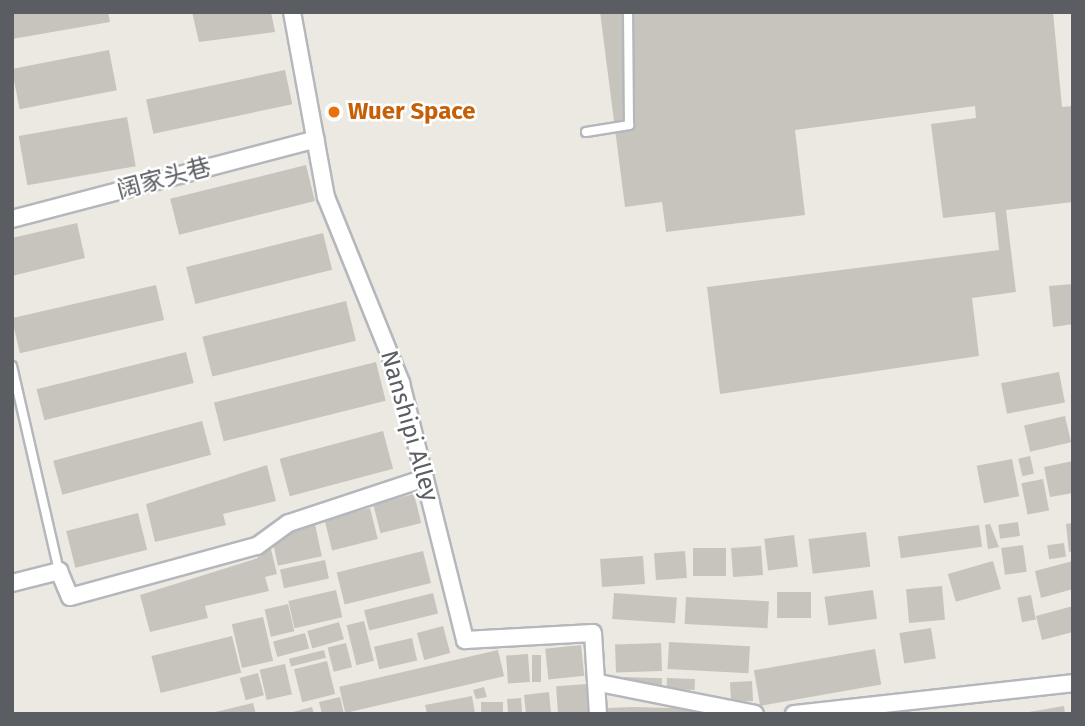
<!DOCTYPE html>
<html>
<head>
<meta charset="utf-8">
<style>
  body { margin:0 }
  #map { position:relative; width:1085px; height:726px; overflow:hidden; background:#ebe9e1; font-family:"Fira Sans","Noto Sans SC",sans-serif }
  div>[style] { position:absolute }
  .building>* { inset:0; background:#c7c4be; transform-origin:0 0 }
  .roads { filter:drop-shadow(2px 0 #b4b7bb) drop-shadow(-2px 0 #b4b7bb) drop-shadow(0 2px #b4b7bb) drop-shadow(0 -2px #b4b7bb) }
  .service>* { height:8px; margin:-4px; padding:0 4px; transform-origin:4px; border-radius:4px; background:#fff }
  .minor>* { height:16px; margin:-8px; padding:0 8px; transform-origin:8px; border-radius:8px; background:#fff }
  .dots>* { width:19px; height:19px; translate:-50% -50%; box-sizing:border-box; border:4px solid #fff; border-radius:50% }
  span { translate:-50% -50%; white-space:nowrap; text-align:center; line-height:1.15; -webkit-text-stroke:5px #fff; paint-order:stroke }
  .food-label { font-size:24px; color:#c56008; font-weight:700 }
  .left { translate:0 -50%; text-align:left }
  .street-label { font-size:24px; color:#5a5d61 }
  .frame { position:absolute; inset:0; border:14px solid #5a5d61; pointer-events:none }
</style>
</head>
<body>
<div id="map">
  <div class="building">
    <i style="clip-path:polygon(12px 12px,108px 12px,110px 22px,12px 39px)"></i>
    <i style="clip-path:polygon(192px 12px,271px 12px,275px 32px,199px 42px)"></i>
    <i style="clip-path:polygon(600px 12px,1053px 12px,1062px 107px,1073px 106px,1073px 202px,1006px 210px,1016px 292px,972px 298px,979px 356px,720px 394px,707px 287px,999px 250px,995px 212px,943px 218px,931px 124px,976px 118px,975px 106px,795px 130px,805px 215px,666px 232px,662px 202px,625px 207px)"></i>
    <i style="left:109px;top:50px;width:41px;height:99px;rotate:79deg"></i>
    <i style="left:285px;top:70px;width:35px;height:142px;rotate:78deg"></i>
    <i style="left:127px;top:117px;width:50px;height:110px;rotate:80deg"></i>
    <i style="left:306px;top:165px;width:37px;height:140px;rotate:76deg"></i>
    <i style="clip-path:polygon(77px 223px,85px 258px,12px 276px,12px 238px)"></i>
    <i style="left:323px;top:233px;width:38px;height:141px;rotate:76deg"></i>
    <i style="clip-path:polygon(1073px 284px,1073px 324px,1053px 327px,1049px 286px)"></i>
    <i style="left:156px;top:285px;width:36px;height:148px;rotate:77deg"></i>
    <i style="left:346px;top:301px;width:41px;height:148px;rotate:76deg"></i>
    <i style="left:186px;top:352px;width:32px;height:154px;rotate:76deg"></i>
    <i style="left:376px;top:362px;width:40px;height:167px;rotate:76deg"></i>
    <i style="left:1059px;top:372px;width:31px;height:59px;rotate:79deg"></i>
    <i style="left:1065px;top:416px;width:27px;height:42px;rotate:77deg"></i>
    <i style="left:202px;top:421px;width:35px;height:154px;rotate:75deg"></i>
    <i style="left:383px;top:431px;width:39px;height:107px;rotate:75deg"></i>
    <i style="left:1030px;top:456px;width:18px;height:12px;rotate:77deg"></i>
    <i style="left:1012px;top:459px;width:38px;height:36px;rotate:79deg"></i>
    <i style="clip-path:polygon(1073px 461px,1073px 493px,1050px 497px,1044px 467px)"></i>
    <i style="clip-path:polygon(267px 465px,276px 501px,223px 514px,226px 525px,155px 542px,146px 504px)"></i>
    <i style="left:1043px;top:479px;width:32px;height:22px;rotate:79deg"></i>
    <i style="left:414px;top:494px;width:30px;height:42px;rotate:76deg"></i>
    <i style="left:370px;top:508px;width:32px;height:47px;rotate:76deg"></i>
    <i style="left:138px;top:513px;width:38px;height:74px;rotate:76deg"></i>
    <i style="left:1018px;top:522px;width:14px;height:20px;rotate:82deg"></i>
    <i style="clip-path:polygon(1073px 523px,1073px 551px,1069px 552px,1066px 524px)"></i>
    <i style="left:315px;top:524px;width:33px;height:45px;rotate:78deg"></i>
    <i style="clip-path:polygon(990px 524px,999px 547px,988px 549px,985px 525px)"></i>
    <i style="left:979px;top:525px;width:22px;height:82px;rotate:82deg"></i>
    <i style="left:866px;top:532px;width:35px;height:58px;rotate:83deg"></i>
    <i style="left:794px;top:535px;width:32px;height:30px;rotate:83deg"></i>
    <i style="clip-path:polygon(269px 541px,277px 574px,265px 577px,269px 591px,205px 606px,208px 618px,150px 632px,140px 595px,258px 558px,255px 544px)"></i>
    <i style="left:1064px;top:543px;width:14px;height:17px;rotate:82deg"></i>
    <i style="left:1023px;top:545px;width:27px;height:22px;rotate:82deg"></i>
    <i style="left:761px;top:546px;width:29px;height:30px;rotate:86deg"></i>
    <i style="left:726px;top:548px;width:28px;height:33px;rotate:90deg"></i>
    <i style="left:423px;top:551px;width:33px;height:89px;rotate:76deg"></i>
    <i style="left:685px;top:551px;width:27px;height:31px;rotate:86deg"></i>
    <i style="left:643px;top:556px;width:28px;height:43px;rotate:86deg"></i>
    <i style="left:325px;top:560px;width:19px;height:46px;rotate:78deg"></i>
    <i style="left:993px;top:561px;width:29px;height:47px;rotate:74deg"></i>
    <i style="clip-path:polygon(1073px 561px,1073px 589px,1041px 598px,1035px 571px)"></i>
    <i style="left:942px;top:586px;width:34px;height:36px;rotate:85deg"></i>
    <i style="left:336px;top:590px;width:28px;height:49px;rotate:77deg"></i>
    <i style="left:873px;top:590px;width:29px;height:49px;rotate:82deg"></i>
    <i style="left:777px;top:592px;width:34px;height:26px"></i>
    <i style="left:433px;top:593px;width:21px;height:71px;rotate:76deg"></i>
    <i style="left:614px;top:593px;width:63px;height:26px;rotate:4deg"></i>
    <i style="left:1031px;top:595px;width:25px;height:14px;rotate:79deg"></i>
    <i style="left:686px;top:597px;width:83px;height:27px;rotate:3deg"></i>
    <i style="left:288px;top:604px;width:28px;height:24px;rotate:77deg"></i>
    <i style="clip-path:polygon(1073px 606px,1073px 632px,1042px 640px,1036px 616px)"></i>
    <i style="left:263px;top:617px;width:45px;height:32px;rotate:77deg"></i>
    <i style="left:364px;top:621px;width:41px;height:18px;rotate:76deg"></i>
    <i style="left:339px;top:622px;width:18px;height:33px;rotate:74deg"></i>
    <i style="left:443px;top:626px;width:28px;height:27px;rotate:75deg"></i>
    <i style="left:931px;top:628px;width:31px;height:32px;rotate:81deg"></i>
    <i style="left:305px;top:633px;width:16px;height:33px;rotate:75deg"></i>
    <i style="left:232px;top:636px;width:38px;height:83px;rotate:76deg"></i>
    <i style="left:412px;top:638px;width:23px;height:39px;rotate:77deg"></i>
    <i style="left:669px;top:642px;width:81px;height:27px;rotate:3deg"></i>
    <i style="left:346px;top:643px;width:25px;height:19px;rotate:76deg"></i>
    <i style="left:661px;top:643px;width:28px;height:46px;rotate:88deg"></i>
    <i style="left:581px;top:645px;width:31px;height:36px;rotate:84deg"></i>
    <i style="left:875px;top:649px;width:36px;height:123px;rotate:80deg"></i>
    <i style="left:324px;top:650px;width:8px;height:36px;rotate:76deg"></i>
    <i style="left:498px;top:650px;width:27px;height:163px;rotate:77deg"></i>
    <i style="left:528px;top:654px;width:28px;height:22px;rotate:86deg"></i>
    <i style="left:532px;top:655px;width:9px;height:27px"></i>
    <i style="left:327px;top:661px;width:34px;height:34px;rotate:76deg"></i>
    <i style="left:285px;top:664px;width:31px;height:26px;rotate:77deg"></i>
    <i style="left:258px;top:673px;width:23px;height:19px;rotate:75deg"></i>
    <i style="left:624px;top:677px;width:38px;height:9px;rotate:2deg"></i>
    <i style="left:667px;top:678px;width:28px;height:11px;rotate:2deg"></i>
    <i style="left:752px;top:681px;width:20px;height:22px;rotate:87deg"></i>
    <i style="left:587px;top:684px;width:28px;height:31px;rotate:86deg"></i>
    <i style="clip-path:polygon(484px 687px,487px 697px,476px 699px,473px 690px)"></i>
    <i style="clip-path:polygon(549px 692px,551px 714px,526px 714px,524px 695px)"></i>
    <i style="clip-path:polygon(472px 696px,475px 713px,427px 714px,425px 705px)"></i>
    <i style="clip-path:polygon(340px 697px,344px 714px,322px 714px,319px 702px)"></i>
    <i style="left:521px;top:698px;width:16px;height:14px;rotate:86deg"></i>
    <i style="left:503px;top:702px;width:12px;height:22px;rotate:90deg"></i>
    <i style="clip-path:polygon(253px 703px,256px 714px,211px 714px,211px 713px)"></i>
    <i style="clip-path:polygon(1064px 706px,1065px 714px,1029px 714px,1029px 712px)"></i>
    <i style="clip-path:polygon(312px 707px,314px 714px,289px 714px,289px 713px)"></i>
    <i style="clip-path:polygon(633px 707px,709px 709px,709px 714px,607px 714px,607px 708px)"></i>
  </div>
  <div class="roads">
    <div class="service">
      <i style="left:586px;top:132px;width:44px;rotate:-9.2deg"></i>
      <i style="left:629px;top:125px;width:113px;rotate:-90.5deg"></i>
      <i style="left:12px;top:366px;width:210px;rotate:77.1deg"></i>
    </div>
    <div class="minor">
      <i style="left:292px;top:12px;width:188px;rotate:79.6deg"></i>
      <i style="left:326px;top:197px;width:201px;rotate:68deg"></i>
      <i style="left:401px;top:383px;width:265px;rotate:76deg"></i>
      <i style="left:465px;top:640px;width:128px;rotate:-3.1deg"></i>
      <i style="left:593px;top:633px;width:81px;rotate:86.5deg"></i>
      <i style="left:12px;top:219px;width:314px;rotate:-14.7deg"></i>
      <i style="left:12px;top:583px;width:49px;rotate:-14.3deg"></i>
      <i style="left:59px;top:571px;width:28px;rotate:67deg"></i>
      <i style="left:70px;top:597px;width:194px;rotate:-15.3deg"></i>
      <i style="left:257px;top:546px;width:39px;rotate:-36deg"></i>
      <i style="left:289px;top:523px;width:143px;rotate:-18.3deg"></i>
      <i style="left:599px;top:683px;width:159px;rotate:11.2deg"></i>
      <i style="left:794px;top:714px;width:281px;rotate:-6.3deg"></i>
    </div>
  </div>
  <div class="dots">
    <i style="left:334px;top:112px;background:#e8710a"></i>
  </div>
  <div class="food-label">
    <span class="left" style="left:348px;top:112px">Wuer Space</span>
  </div>
  <div class="street-label">
    <span style="left:164px;top:179px;rotate:-15deg">阔家头巷</span>
    <span style="left:409px;top:426px;rotate:74deg">Nanshipi Alley</span>
  </div>
  <div class="frame"></div>
</div>
</body>
</html>
